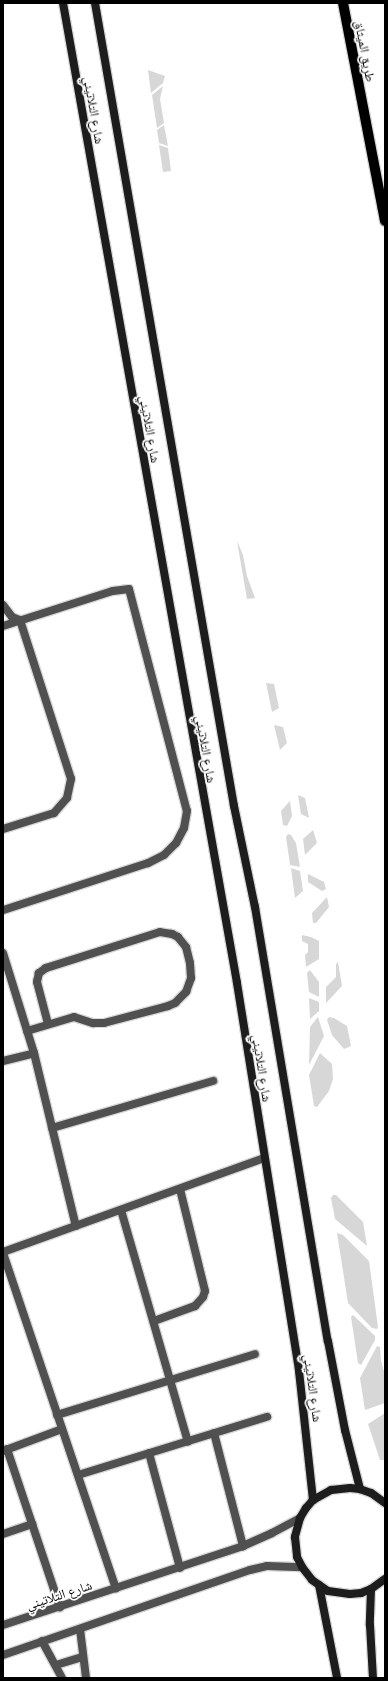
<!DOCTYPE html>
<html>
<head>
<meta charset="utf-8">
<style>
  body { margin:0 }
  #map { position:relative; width:388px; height:1681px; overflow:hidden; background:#fff; font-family:Lato,"Noto Naskh Arabic",sans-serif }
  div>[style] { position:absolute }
  .green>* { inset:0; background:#d7d7d7 }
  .roads { filter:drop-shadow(1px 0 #dbdbdb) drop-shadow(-1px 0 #dbdbdb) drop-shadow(0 1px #dbdbdb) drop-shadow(0 -1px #dbdbdb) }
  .minor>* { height:8px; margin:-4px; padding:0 4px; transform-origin:4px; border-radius:4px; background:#505050 }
  .secondary>* { height:8px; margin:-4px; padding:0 4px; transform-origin:4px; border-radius:4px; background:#1d1d1d }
  .primary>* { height:10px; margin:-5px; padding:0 5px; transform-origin:5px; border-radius:5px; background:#000 }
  span { translate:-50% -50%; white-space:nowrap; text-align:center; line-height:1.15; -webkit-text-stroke:3.5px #fff; paint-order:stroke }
  .street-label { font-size:13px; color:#000 }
  .frame { position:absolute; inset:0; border:4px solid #000; pointer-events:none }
</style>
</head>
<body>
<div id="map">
  <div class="green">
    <i style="clip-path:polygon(148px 70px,165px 76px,163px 83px,151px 93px)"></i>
    <i style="clip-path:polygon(163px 86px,160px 99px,164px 123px,157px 128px,152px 95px)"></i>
    <i style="clip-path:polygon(164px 125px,168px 146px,159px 143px,157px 130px)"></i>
    <i style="clip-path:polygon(159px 145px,168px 148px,171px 171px,163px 172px)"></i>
    <i style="clip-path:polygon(237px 541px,243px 555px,247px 576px,255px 598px,247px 599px)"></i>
    <i style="clip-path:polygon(266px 683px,274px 684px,279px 708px,272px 712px)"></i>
    <i style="clip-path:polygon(274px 725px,283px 727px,287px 743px,280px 750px)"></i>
    <i style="clip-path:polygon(298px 795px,305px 798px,309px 818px,301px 814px)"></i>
    <i style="clip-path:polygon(290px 801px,292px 816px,287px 826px,283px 825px,281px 811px)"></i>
    <i style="clip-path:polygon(313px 830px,317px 843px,305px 855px,303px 839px)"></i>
    <i style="clip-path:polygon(288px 834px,291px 835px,296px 843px,300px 867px,290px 865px,286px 837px)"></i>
    <i style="clip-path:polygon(291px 868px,300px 871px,303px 891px,295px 898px)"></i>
    <i style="clip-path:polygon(308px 874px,324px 882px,326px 889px,322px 891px,308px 882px)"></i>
    <i style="clip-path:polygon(327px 897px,329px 907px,316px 923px,313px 923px,312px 913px)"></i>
    <i style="clip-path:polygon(302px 935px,311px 937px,319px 941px,319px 959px,306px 967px,305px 955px,308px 952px,308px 944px,302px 941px)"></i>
    <i style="clip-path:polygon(338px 962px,342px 986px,326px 1003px,326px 987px,336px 977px,336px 964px)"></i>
    <i style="clip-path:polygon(310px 970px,319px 982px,319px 997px,309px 992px,307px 973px)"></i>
    <i style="clip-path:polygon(309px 998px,319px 1002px,319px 1011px,310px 1019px)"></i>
    <i style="clip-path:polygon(318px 1017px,324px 1036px,309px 1065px,310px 1027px)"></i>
    <i style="clip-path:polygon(329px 1017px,334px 1018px,347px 1026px,351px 1046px,344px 1049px,332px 1035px,327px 1020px)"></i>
    <i style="clip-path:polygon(320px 1053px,332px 1064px,333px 1079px,329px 1091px,317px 1107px,314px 1106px,309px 1075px)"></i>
    <i style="clip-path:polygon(333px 1195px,336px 1195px,363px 1222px,367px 1246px,335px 1219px,331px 1198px)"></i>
    <i style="clip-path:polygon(337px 1233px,343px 1235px,369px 1261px,378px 1327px,377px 1329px,372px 1328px,348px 1303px)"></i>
    <i style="clip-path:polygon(353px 1315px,375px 1336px,375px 1340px,361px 1365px,358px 1363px,351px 1317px)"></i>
    <i style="clip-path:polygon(377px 1346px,380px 1347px,381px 1361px,385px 1375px,385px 1403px,365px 1410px,360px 1378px)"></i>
    <i style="clip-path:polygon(385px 1413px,385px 1460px,380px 1460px,368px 1424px)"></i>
  </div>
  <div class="roads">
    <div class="minor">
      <i style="left:3px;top:605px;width:15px;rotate:53deg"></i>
      <i style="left:12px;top:617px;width:9px;rotate:21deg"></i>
      <i style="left:20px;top:620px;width:167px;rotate:72.2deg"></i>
      <i style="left:71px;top:779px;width:19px;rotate:102deg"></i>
      <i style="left:67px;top:798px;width:20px;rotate:131deg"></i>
      <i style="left:54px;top:813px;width:53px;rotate:162.6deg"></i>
      <i style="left:3px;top:626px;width:115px;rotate:-17.7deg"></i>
      <i style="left:113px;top:591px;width:16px;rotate:-7deg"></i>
      <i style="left:129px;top:589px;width:229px;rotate:75.4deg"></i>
      <i style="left:187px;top:811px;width:17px;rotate:100deg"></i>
      <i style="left:184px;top:828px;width:17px;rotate:118deg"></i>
      <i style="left:176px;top:843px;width:17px;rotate:135deg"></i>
      <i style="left:164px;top:855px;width:18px;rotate:153deg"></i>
      <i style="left:148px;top:863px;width:152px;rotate:162deg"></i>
      <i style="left:3px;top:953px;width:105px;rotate:72.8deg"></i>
      <i style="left:34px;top:1053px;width:178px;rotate:76.4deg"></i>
      <i style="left:27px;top:1031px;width:49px;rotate:-16.6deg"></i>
      <i style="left:74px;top:1017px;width:20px;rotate:18deg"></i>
      <i style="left:93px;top:1023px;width:11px"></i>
      <i style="left:104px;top:1023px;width:66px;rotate:-14.9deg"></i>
      <i style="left:168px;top:1006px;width:8px;rotate:-23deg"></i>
      <i style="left:175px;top:1003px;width:16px;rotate:-45deg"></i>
      <i style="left:186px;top:992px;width:15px;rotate:-70deg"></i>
      <i style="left:191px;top:978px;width:15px;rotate:-94deg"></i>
      <i style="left:190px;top:963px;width:16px;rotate:-104deg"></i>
      <i style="left:186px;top:947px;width:13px;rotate:-129deg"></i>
      <i style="left:178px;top:937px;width:7px;rotate:-153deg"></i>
      <i style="left:172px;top:934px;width:12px;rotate:-171deg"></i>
      <i style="left:160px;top:932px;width:120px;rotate:162.5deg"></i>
      <i style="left:46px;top:968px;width:9px;rotate:144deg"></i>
      <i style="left:39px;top:973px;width:9px;rotate:103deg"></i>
      <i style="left:37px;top:982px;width:43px;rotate:75.3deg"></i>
      <i style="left:3px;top:1061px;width:32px;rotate:-14deg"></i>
      <i style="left:52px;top:1128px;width:168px;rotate:-16.3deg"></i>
      <i style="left:121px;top:1210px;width:241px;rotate:73.9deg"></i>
      <i style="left:3px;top:1252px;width:277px;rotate:-19.8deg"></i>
      <i style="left:3px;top:1253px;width:354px;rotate:71.4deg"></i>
      <i style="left:154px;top:1321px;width:44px;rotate:-20.1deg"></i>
      <i style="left:195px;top:1306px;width:12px;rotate:-48deg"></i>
      <i style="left:203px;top:1297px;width:6px;rotate:-72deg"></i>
      <i style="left:205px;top:1291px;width:105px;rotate:-103.8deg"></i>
      <i style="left:57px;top:1415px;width:207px;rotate:-17.1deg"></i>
      <i style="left:214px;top:1433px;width:117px;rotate:75.6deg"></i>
      <i style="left:7px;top:1449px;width:167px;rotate:71.5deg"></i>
      <i style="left:3px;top:1451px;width:63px;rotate:-20.4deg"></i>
      <i style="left:149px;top:1453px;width:119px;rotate:74.9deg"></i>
      <i style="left:78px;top:1475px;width:198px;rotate:-17.1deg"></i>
      <i style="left:3px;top:1534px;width:31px;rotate:-19deg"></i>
      <i style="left:3px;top:1625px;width:253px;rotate:-18.2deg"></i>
      <i style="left:243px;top:1546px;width:32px;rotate:-24deg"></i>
      <i style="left:272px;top:1533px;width:32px;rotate:-28deg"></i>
      <i style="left:80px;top:1629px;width:49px;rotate:83deg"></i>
      <i style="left:42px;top:1641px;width:42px;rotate:61.6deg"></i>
      <i style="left:3px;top:1655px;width:261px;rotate:-19deg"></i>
      <i style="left:250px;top:1570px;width:17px;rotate:-13deg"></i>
      <i style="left:267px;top:1566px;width:35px;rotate:2deg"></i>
      <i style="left:56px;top:1665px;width:27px;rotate:-17deg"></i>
    </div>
    <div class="secondary">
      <i style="left:63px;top:3px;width:995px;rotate:79.93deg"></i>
      <i style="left:237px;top:983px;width:393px;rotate:80.9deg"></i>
      <i style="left:299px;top:1371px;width:130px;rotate:83.8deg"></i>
      <i style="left:95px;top:3px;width:815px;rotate:80.18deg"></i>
      <i style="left:234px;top:806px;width:103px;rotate:78.3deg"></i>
      <i style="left:255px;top:907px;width:440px;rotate:80.5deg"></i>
      <i style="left:328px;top:1341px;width:91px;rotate:79.2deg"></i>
      <i style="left:345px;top:1430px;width:61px;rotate:75.7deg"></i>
      <i style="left:385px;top:1503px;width:17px;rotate:-144deg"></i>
      <i style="left:371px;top:1493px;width:12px;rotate:-160deg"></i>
      <i style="left:360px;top:1489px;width:10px;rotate:-174deg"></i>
      <i style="left:350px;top:1488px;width:19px;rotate:174deg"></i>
      <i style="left:331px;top:1490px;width:21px;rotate:151deg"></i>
      <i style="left:313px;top:1500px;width:11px;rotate:131deg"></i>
      <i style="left:306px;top:1508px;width:12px;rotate:121deg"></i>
      <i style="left:300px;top:1518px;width:20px;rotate:105deg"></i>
      <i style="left:295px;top:1537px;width:20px;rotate:84deg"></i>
      <i style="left:297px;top:1557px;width:11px;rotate:63deg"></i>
      <i style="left:302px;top:1567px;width:16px;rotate:52deg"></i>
      <i style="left:312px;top:1580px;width:19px;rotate:35deg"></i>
      <i style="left:328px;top:1591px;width:22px;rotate:8deg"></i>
      <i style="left:350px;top:1594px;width:11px;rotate:-5deg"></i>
      <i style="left:361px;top:1593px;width:11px;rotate:-22deg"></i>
      <i style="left:371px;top:1589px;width:17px;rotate:-36deg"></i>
      <i style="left:319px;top:1585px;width:95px;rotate:79deg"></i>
      <i style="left:371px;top:1589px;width:36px;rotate:92deg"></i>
      <i style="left:370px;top:1625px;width:53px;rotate:86.8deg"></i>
    </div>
    <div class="primary">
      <i style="left:343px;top:3px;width:222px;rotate:79.1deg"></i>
    </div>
  </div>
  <div class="street-label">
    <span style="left:365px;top:51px;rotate:79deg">طريق الميثاق</span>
    <span style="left:94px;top:110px;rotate:80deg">شارع التلاتيني</span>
    <span style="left:150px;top:429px;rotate:80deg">شارع التلاتيني</span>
    <span style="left:206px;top:749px;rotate:80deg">شارع التلاتيني</span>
    <span style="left:262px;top:1068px;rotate:81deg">شارع التلاتيني</span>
    <span style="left:313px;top:1388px;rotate:82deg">شارع التلاتيني</span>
    <span style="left:59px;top:1595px;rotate:-18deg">شارع التلاتيني</span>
  </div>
  <div class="frame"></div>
</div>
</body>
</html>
